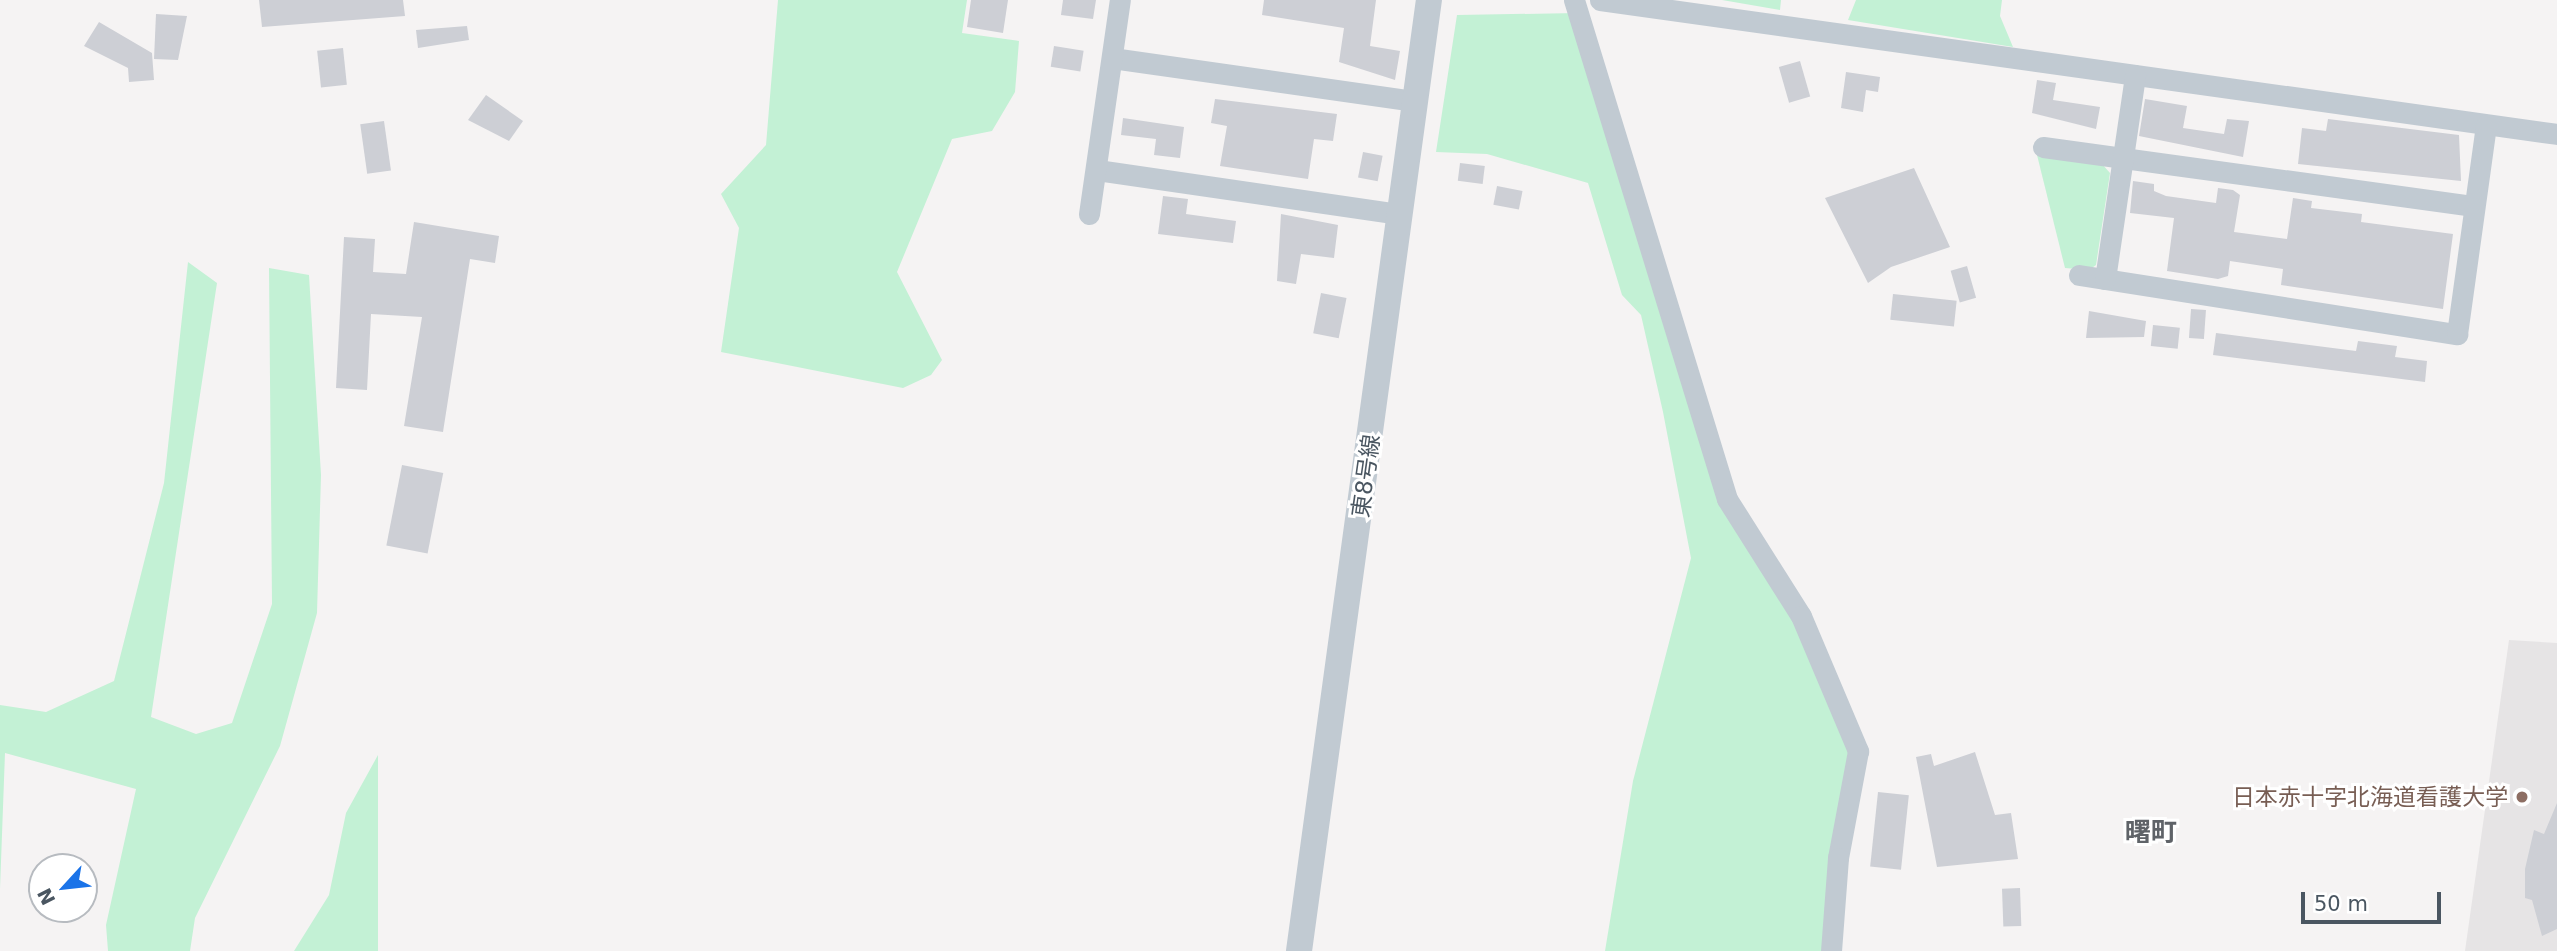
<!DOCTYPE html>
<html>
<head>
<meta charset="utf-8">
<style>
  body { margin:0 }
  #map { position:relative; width:2557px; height:951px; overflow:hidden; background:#f5f3f3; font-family:"DejaVu Sans","Noto Sans JP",sans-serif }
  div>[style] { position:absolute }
  .education>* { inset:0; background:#e6e4e5 }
  .green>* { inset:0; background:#c3f1d5 }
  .building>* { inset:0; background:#cdcfd5; transform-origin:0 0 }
  .minor>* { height:21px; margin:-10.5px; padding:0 10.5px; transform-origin:10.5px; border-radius:10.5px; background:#c1cad2 }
  .tertiary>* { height:26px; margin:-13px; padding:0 13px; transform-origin:13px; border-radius:13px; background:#c1cad2 }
  .dots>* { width:19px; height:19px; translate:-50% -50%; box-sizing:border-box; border:4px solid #fff; border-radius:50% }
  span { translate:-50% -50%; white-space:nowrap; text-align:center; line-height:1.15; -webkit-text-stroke:6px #fff; paint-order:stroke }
  .street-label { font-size:23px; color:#4a5661 }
  .education-label { font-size:23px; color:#785e54 }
  .right { translate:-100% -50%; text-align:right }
  .quarter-label { font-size:26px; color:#5f6368; font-weight:700 }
  .north { position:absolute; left:28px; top:853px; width:70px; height:70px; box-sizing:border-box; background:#fff; border:2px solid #b7bbc0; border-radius:50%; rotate:243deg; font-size:19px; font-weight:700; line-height:28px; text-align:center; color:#4a5661 }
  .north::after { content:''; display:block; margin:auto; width:24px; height:32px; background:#1a73e8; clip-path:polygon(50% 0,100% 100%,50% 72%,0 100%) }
  .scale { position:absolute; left:2301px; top:892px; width:140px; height:32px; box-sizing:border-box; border:4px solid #4a5661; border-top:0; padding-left:9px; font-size:21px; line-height:24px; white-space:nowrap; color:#4a5661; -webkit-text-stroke:5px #fff; paint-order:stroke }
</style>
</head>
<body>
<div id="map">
  <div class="education">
    <i style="clip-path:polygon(2509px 640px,2557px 643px,2557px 951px,2465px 951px)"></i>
  </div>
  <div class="green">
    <i style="clip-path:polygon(778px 0,967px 0,962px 33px,1019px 41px,1015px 92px,992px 131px,952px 139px,897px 272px,942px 360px,931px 375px,903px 388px,721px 352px,739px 228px,721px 194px,766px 145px)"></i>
    <i style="clip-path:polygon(1722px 0,1781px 0,1780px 10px)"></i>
    <i style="clip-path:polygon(1856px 0,2002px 0,2000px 16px,2013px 47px,1848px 20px)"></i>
    <i style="clip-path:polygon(1578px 13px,1708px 444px,1858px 751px,1831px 951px,1605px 951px,1633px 781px,1691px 558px,1663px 412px,1641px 315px,1622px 295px,1588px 183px,1487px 154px,1436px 152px,1457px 15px)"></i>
    <i style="clip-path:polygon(2037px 155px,2102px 164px,2110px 173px,2096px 265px,2089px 270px,2065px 268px)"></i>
    <i style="clip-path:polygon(188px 262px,217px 283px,151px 717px,196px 734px,232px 723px,272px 604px,269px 268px,309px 275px,321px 475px,317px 613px,280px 746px,195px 918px,190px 951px,108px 951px,106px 925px,136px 789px,5px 753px,0 889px,0 705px,46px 712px,114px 681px,164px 483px)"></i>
    <i style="clip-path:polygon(378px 755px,378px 951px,294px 951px,329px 895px,346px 813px)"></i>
  </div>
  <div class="building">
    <i style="clip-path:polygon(259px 0,403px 0,405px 16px,262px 27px)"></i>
    <i style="clip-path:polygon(971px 0,1008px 0,1003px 33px,967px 27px)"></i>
    <i style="clip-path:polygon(1063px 0,1096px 0,1093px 19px,1061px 15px)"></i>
    <i style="clip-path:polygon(1264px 0,1376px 0,1370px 46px,1400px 51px,1395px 80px,1339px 62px,1344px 28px,1262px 15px)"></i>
    <i style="clip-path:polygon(156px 14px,187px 16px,178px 60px,154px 59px)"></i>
    <i style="clip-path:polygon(99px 22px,152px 53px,154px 80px,129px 82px,128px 68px,84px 46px)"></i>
    <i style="clip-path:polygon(467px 26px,469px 40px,418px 48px,416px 30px)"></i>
    <i style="left:1054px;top:46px;width:30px;height:21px;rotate:9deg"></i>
    <i style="left:343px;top:48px;width:37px;height:26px;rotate:84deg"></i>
    <i style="left:1800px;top:61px;width:37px;height:22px;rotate:74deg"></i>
    <i style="clip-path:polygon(1846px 72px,1880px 77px,1878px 92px,1866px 90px,1863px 112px,1841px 108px)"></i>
    <i style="clip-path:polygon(2037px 80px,2056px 83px,2053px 100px,2100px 107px,2096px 129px,2032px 113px)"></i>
    <i style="clip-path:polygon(486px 95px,523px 121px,509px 141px,468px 120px)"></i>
    <i style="clip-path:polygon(1215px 99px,1337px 114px,1333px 141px,1314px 139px,1308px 179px,1220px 166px,1227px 126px,1211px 123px)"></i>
    <i style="clip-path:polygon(2145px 99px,2187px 106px,2183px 128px,2224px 134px,2227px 119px,2249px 121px,2243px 157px,2139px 136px)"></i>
    <i style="clip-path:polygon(1123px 118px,1184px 127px,1180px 158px,1154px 155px,1156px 139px,1121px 135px)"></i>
    <i style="clip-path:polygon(2328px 119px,2459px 135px,2461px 181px,2298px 164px,2302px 128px,2326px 131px)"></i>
    <i style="left:384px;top:121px;width:50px;height:24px;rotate:82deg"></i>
    <i style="left:1363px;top:152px;width:20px;height:26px;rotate:11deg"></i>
    <i style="left:1460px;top:163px;width:25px;height:18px;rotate:7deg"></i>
    <i style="clip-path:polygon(1914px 168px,1950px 247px,1891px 267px,1868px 283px,1825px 198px)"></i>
    <i style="clip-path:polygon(2133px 181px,2154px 184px,2154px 191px,2166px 196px,2216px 203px,2218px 188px,2233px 190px,2240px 195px,2234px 232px,2287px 239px,2293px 198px,2312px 201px,2311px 208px,2362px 214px,2361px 222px,2453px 234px,2443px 309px,2281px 285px,2283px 269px,2230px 261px,2228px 276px,2218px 279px,2167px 271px,2174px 218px,2130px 213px)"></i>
    <i style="left:1497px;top:186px;width:26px;height:19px;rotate:11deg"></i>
    <i style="clip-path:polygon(1163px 196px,1188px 199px,1186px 214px,1236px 221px,1233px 243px,1158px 234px)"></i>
    <i style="clip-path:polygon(1281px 214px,1338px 225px,1334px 258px,1301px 254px,1296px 284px,1277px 281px)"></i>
    <i style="clip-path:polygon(414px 222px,499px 236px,495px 263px,470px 259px,443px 432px,404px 426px,422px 317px,371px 314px,367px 390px,336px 388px,344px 237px,375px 239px,373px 272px,406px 274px)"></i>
    <i style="left:1967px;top:266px;width:33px;height:17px;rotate:74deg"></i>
    <i style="left:1321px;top:293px;width:26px;height:41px;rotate:11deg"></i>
    <i style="left:1893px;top:294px;width:64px;height:26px;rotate:6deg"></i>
    <i style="left:2191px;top:309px;width:15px;height:29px;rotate:4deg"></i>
    <i style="clip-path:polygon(2089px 311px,2146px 321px,2144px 337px,2086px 338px)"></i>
    <i style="left:2153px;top:325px;width:27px;height:21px;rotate:6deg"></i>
    <i style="clip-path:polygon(2216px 333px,2356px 351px,2358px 341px,2397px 346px,2395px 357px,2427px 361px,2425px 382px,2213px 355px)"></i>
    <i style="left:402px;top:465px;width:42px;height:82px;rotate:11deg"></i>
    <i style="clip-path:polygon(1975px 752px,1995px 815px,2011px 813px,2018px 859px,1937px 867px,1916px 757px,1931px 754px,1934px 766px)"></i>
    <i style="left:1878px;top:792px;width:31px;height:75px;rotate:6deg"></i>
    <i style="clip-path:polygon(2557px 803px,2557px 929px,2542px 936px,2532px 900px,2525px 898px,2525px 869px,2534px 830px,2544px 834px)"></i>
    <i style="left:2020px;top:888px;width:38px;height:18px;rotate:88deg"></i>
  </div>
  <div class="minor">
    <i style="left:1574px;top:0;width:522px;rotate:72.95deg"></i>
    <i style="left:1727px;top:499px;width:138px;rotate:57.7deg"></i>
    <i style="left:1801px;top:616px;width:147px;rotate:67.1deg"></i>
    <i style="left:1858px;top:751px;width:109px;rotate:100.6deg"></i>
    <i style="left:1838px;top:858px;width:93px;rotate:94.3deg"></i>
    <i style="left:1600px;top:0;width:966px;rotate:7.97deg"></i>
    <i style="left:1112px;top:58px;width:306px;rotate:8.1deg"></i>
    <i style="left:2043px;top:147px;width:435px;rotate:7.8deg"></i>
    <i style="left:1097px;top:170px;width:306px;rotate:8.3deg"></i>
    <i style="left:1089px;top:214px;width:216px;rotate:-81.8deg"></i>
    <i style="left:2079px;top:275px;width:383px;rotate:8.9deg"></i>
    <i style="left:2457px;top:334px;width:211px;rotate:-82.1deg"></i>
    <i style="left:2105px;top:279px;width:206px;rotate:-81.6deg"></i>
  </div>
  <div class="tertiary">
    <i style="left:1299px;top:951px;width:960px;rotate:-82.22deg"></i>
  </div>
  <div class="dots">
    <i style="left:2522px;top:797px;background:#8d6e63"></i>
  </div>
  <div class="street-label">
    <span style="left:1366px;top:476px;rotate:-82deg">東8号線</span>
  </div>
  <div class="education-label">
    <span class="right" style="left:2508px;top:797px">日本赤十字北海道看護大学</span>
  </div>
  <div class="quarter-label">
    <span style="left:2151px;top:833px">曙町</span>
  </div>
  <div class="north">N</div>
  <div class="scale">50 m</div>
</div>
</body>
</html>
